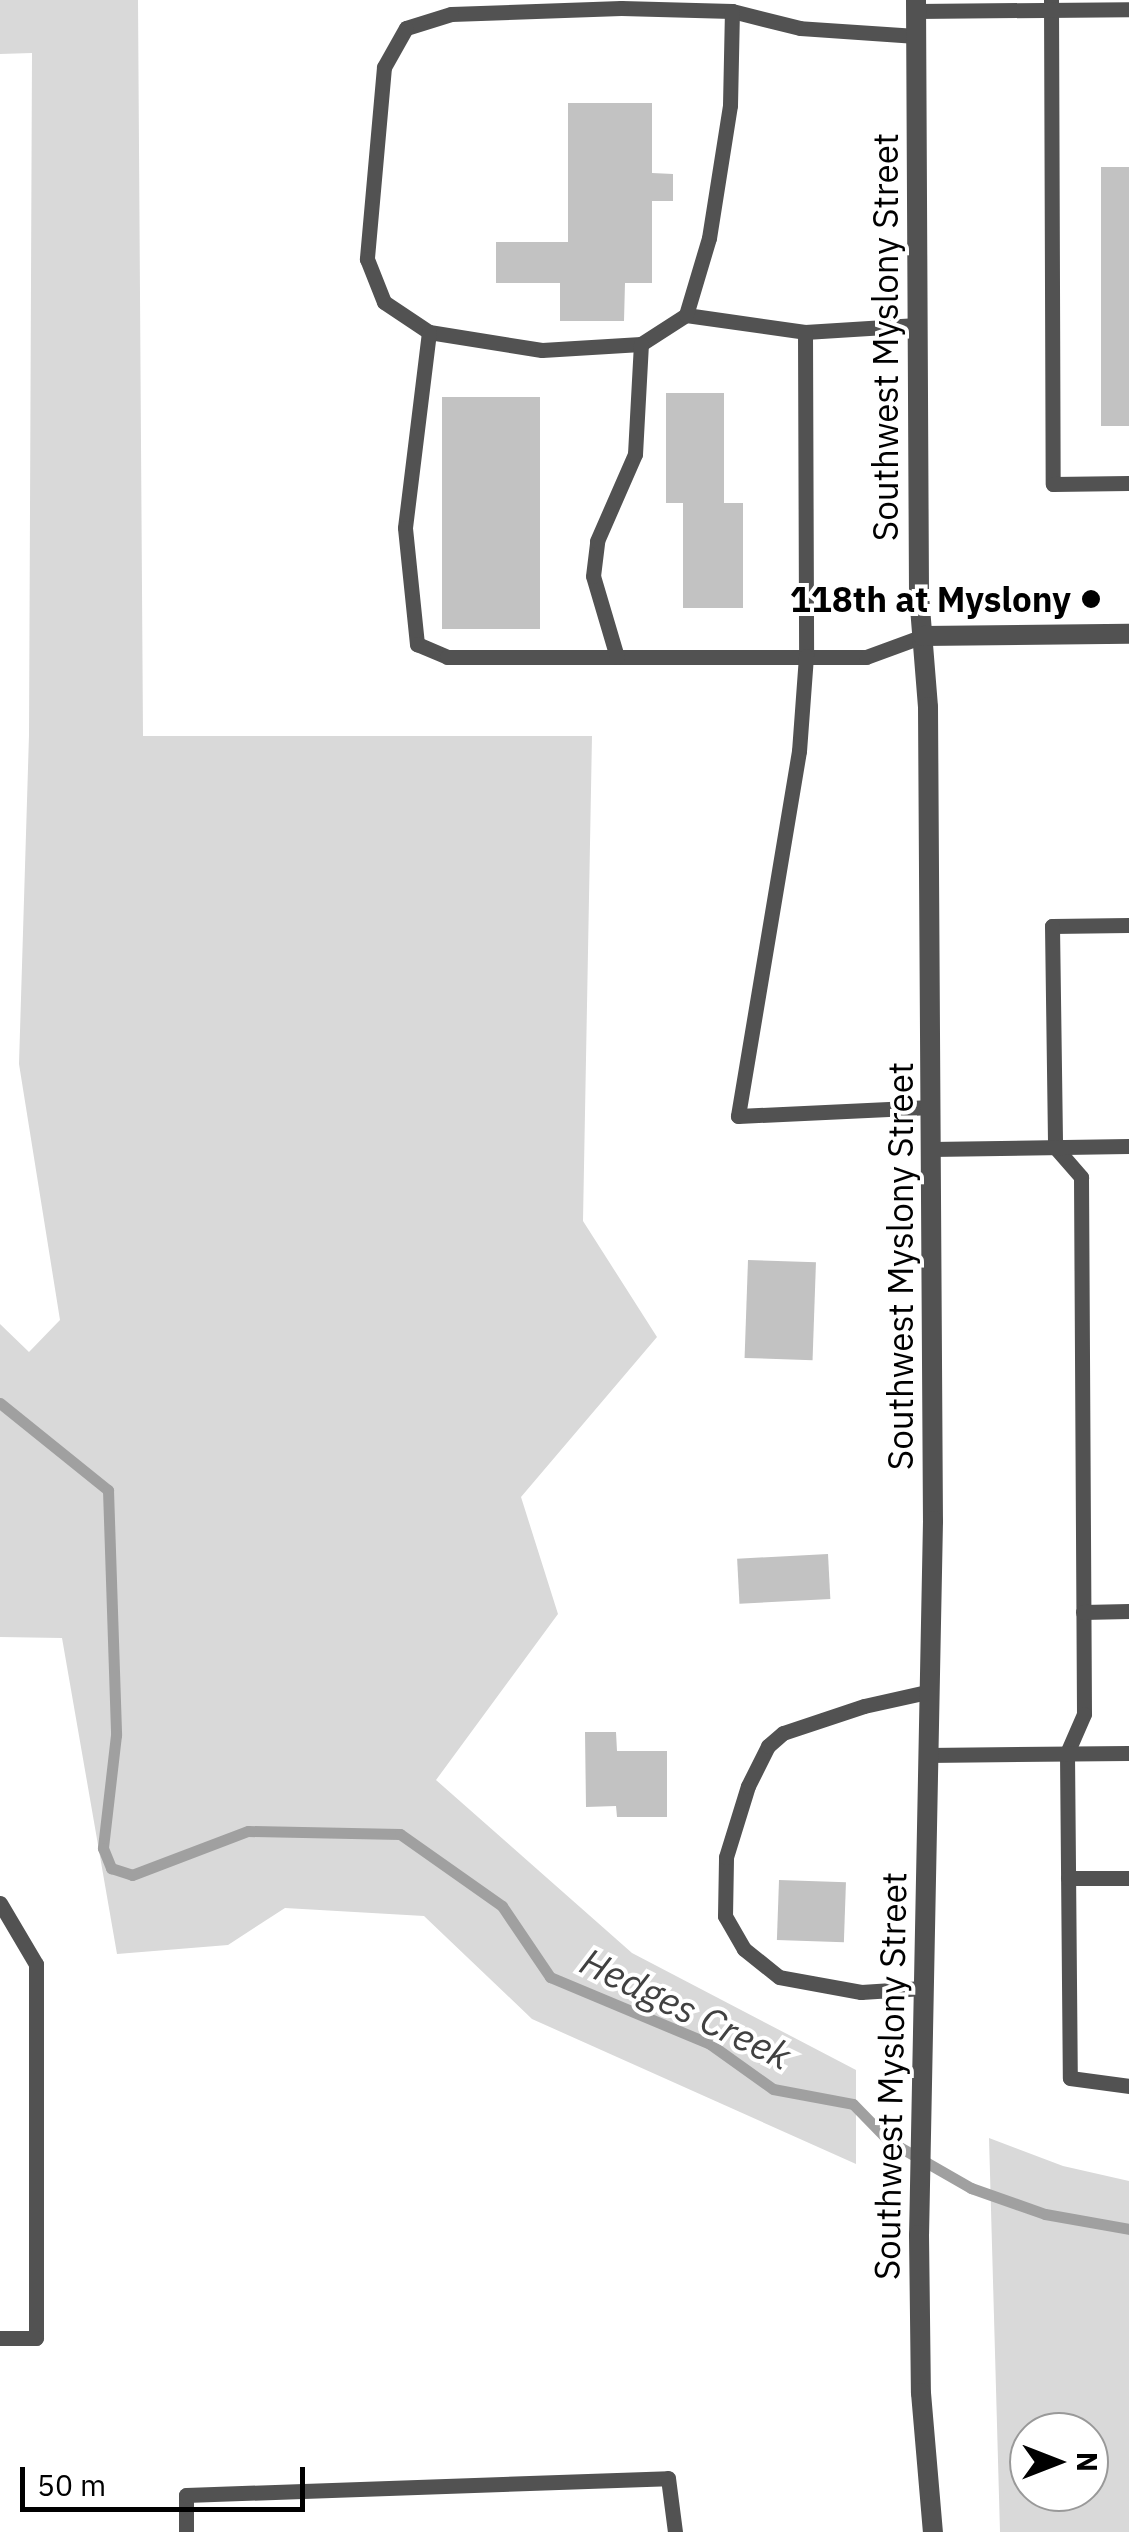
<!DOCTYPE html>
<html>
<head>
<meta charset="utf-8">
<style>
  body { margin:0 }
  #map { position:relative; width:1129px; height:2532px; overflow:hidden; background:#fff; font-family:"IBM Plex Sans",sans-serif }
  div>[style] { position:absolute }
  .green>* { inset:0; background:#d9d9d9 }
  .stream>* { height:11px; margin:-5.5px; padding:0 5.5px; transform-origin:5.5px; border-radius:5.5px; background:#a0a0a0 }
  .building>* { inset:0; background:#c2c2c2; transform-origin:0 0 }
  .service>* { height:15px; margin:-7.5px; padding:0 7.5px; transform-origin:7.5px; border-radius:7.5px; background:#525252 }
  .tertiary>* { height:20px; margin:-10px; padding:0 10px; transform-origin:10px; border-radius:10px; background:#525252 }
  .dots>* { width:28px; height:28px; translate:-50% -50%; box-sizing:border-box; border:5px solid #fff; border-radius:50% }
  span { translate:-50% -50%; white-space:nowrap; text-align:center; line-height:1.15; -webkit-text-stroke:8px #fff; paint-order:stroke }
  .street-label { font-size:35px; color:#000 }
  .poi-label { font-size:35px; color:#000; font-weight:700 }
  .right { translate:-100% -50%; text-align:right }
  .water-label { font-size:38px; color:#414141; font-style:italic }
  .north { position:absolute; left:1009px; top:2412px; width:100px; height:100px; box-sizing:border-box; background:#fff; border:2px solid #999; border-radius:50%; rotate:90deg; font-size:28px; font-weight:700; line-height:40px; text-align:center; color:#000 }
  .north::after { content:''; display:block; margin:auto; width:35px; height:45px; background:#000; clip-path:polygon(50% 0,100% 100%,50% 72%,0 100%) }
  .scale { position:absolute; left:20px; top:2467px; width:285px; height:45px; box-sizing:border-box; border:5px solid #000; border-top:0; padding-left:12px; font-size:30px; line-height:35px; white-space:nowrap; color:#000; -webkit-text-stroke:8px #fff; paint-order:stroke }
</style>
</head>
<body>
<div id="map">
  <div class="green">
    <i style="clip-path:polygon(0 0,138px 0,143px 736px,592px 736px,583px 1221px,657px 1337px,521px 1497px,558px 1614px,436px 1780px,632px 1953px,856px 2070px,856px 2164px,532px 2019px,424px 1916px,285px 1908px,228px 1945px,117px 1954px,62px 1638px,0 1637px,0 1324px,29px 1352px,60px 1320px,19px 1064px,29px 735px,32px 53px,0 54px)"></i>
    <i style="clip-path:polygon(evenodd,989px 2138px,1063px 2166px,1129px 2181px,1129px 2532px,1000px 2532px,989px 2138px,1029px 2432px,1089px 2432px,1089px 2492px,1029px 2492px,1029px 2432px)"></i>
  </div>
  <div class="stream">
    <i style="left:0;top:1403px;width:139px;rotate:38.9deg"></i>
    <i style="left:108px;top:1490px;width:245px;rotate:88.1deg"></i>
    <i style="left:116px;top:1735px;width:114px;rotate:96.6deg"></i>
    <i style="left:103px;top:1848px;width:22px;rotate:68deg"></i>
    <i style="left:111px;top:1868px;width:22px;rotate:18deg"></i>
    <i style="left:132px;top:1875px;width:124px;rotate:-20.8deg"></i>
    <i style="left:248px;top:1831px;width:152px;rotate:1.1deg"></i>
    <i style="left:400px;top:1834px;width:125px;rotate:35.2deg"></i>
    <i style="left:502px;top:1906px;width:86px;rotate:55.9deg"></i>
    <i style="left:550px;top:1977px;width:173px;rotate:22.7deg"></i>
    <i style="left:710px;top:2044px;width:77px;rotate:35.5deg"></i>
    <i style="left:773px;top:2089px;width:81px;rotate:10.6deg"></i>
    <i style="left:853px;top:2104px;width:52px;rotate:45.8deg"></i>
    <i style="left:889px;top:2141px;width:95px;rotate:29.8deg"></i>
    <i style="left:971px;top:2188px;width:78px;rotate:19.4deg"></i>
    <i style="left:1045px;top:2214px;width:85px;rotate:10.1deg"></i>
  </div>
  <div class="building">
    <i style="clip-path:polygon(568px 103px,652px 103px,652px 173px,673px 174px,673px 201px,652px 201px,652px 283px,625px 283px,624px 321px,560px 321px,560px 283px,496px 283px,496px 242px,568px 242px)"></i>
    <i style="left:1101px;top:167px;width:28px;height:259px"></i>
    <i style="clip-path:polygon(666px 393px,724px 393px,724px 503px,743px 503px,743px 608px,683px 608px,683px 503px,666px 503px)"></i>
    <i style="left:442px;top:397px;width:98px;height:232px"></i>
    <i style="left:748px;top:1260px;width:68px;height:98px;rotate:2deg"></i>
    <i style="left:828px;top:1554px;width:45px;height:91px;rotate:87deg"></i>
    <i style="clip-path:polygon(585px 1732px,616px 1732px,617px 1751px,667px 1751px,667px 1817px,617px 1817px,616px 1806px,586px 1807px)"></i>
    <i style="left:779px;top:1880px;width:67px;height:60px;rotate:2deg"></i>
  </div>
  <div class="service">
    <i style="left:1051px;top:0;width:484px;rotate:89.8deg"></i>
    <i style="left:1053px;top:484px;width:76px;rotate:-0.8deg"></i>
    <i style="left:916px;top:11px;width:213px;rotate:-0.5deg"></i>
    <i style="left:916px;top:36px;width:116px;rotate:-176.1deg"></i>
    <i style="left:800px;top:28px;width:70px;rotate:-166deg"></i>
    <i style="left:732px;top:11px;width:111px;rotate:-178.5deg"></i>
    <i style="left:621px;top:8px;width:170px;rotate:178deg"></i>
    <i style="left:451px;top:14px;width:47px;rotate:162.7deg"></i>
    <i style="left:406px;top:28px;width:45px;rotate:119.4deg"></i>
    <i style="left:384px;top:67px;width:193px;rotate:95.1deg"></i>
    <i style="left:367px;top:259px;width:46px;rotate:68.4deg"></i>
    <i style="left:384px;top:302px;width:54px;rotate:33.7deg"></i>
    <i style="left:429px;top:332px;width:114px;rotate:9.1deg"></i>
    <i style="left:542px;top:350px;width:99px;rotate:-3.5deg"></i>
    <i style="left:641px;top:344px;width:54px;rotate:-32.8deg"></i>
    <i style="left:686px;top:315px;width:120px;rotate:8.1deg"></i>
    <i style="left:805px;top:332px;width:112px;rotate:-3.6deg"></i>
    <i style="left:686px;top:315px;width:80px;rotate:-73.4deg"></i>
    <i style="left:709px;top:238px;width:135px;rotate:-81deg"></i>
    <i style="left:730px;top:105px;width:94px;rotate:-88.8deg"></i>
    <i style="left:429px;top:332px;width:197px;rotate:97deg"></i>
    <i style="left:405px;top:528px;width:117px;rotate:84.1deg"></i>
    <i style="left:417px;top:644px;width:33px;rotate:23deg"></i>
    <i style="left:447px;top:657px;width:419px"></i>
    <i style="left:866px;top:657px;width:61px;rotate:-20.2deg"></i>
    <i style="left:805px;top:332px;width:324px;rotate:89.8deg"></i>
    <i style="left:806px;top:656px;width:95px;rotate:94.2deg"></i>
    <i style="left:799px;top:751px;width:370px;rotate:99.5deg"></i>
    <i style="left:738px;top:1116px;width:193px;rotate:-2.7deg"></i>
    <i style="left:617px;top:657px;width:84px;rotate:-106.5deg"></i>
    <i style="left:593px;top:576px;width:35px;rotate:-83deg"></i>
    <i style="left:597px;top:541px;width:95px;rotate:-66.4deg"></i>
    <i style="left:635px;top:454px;width:110px;rotate:-86.9deg"></i>
    <i style="left:1129px;top:925px;width:77px;rotate:179.3deg"></i>
    <i style="left:1052px;top:926px;width:221px;rotate:89.2deg"></i>
    <i style="left:1055px;top:1147px;width:40px;rotate:49deg"></i>
    <i style="left:1081px;top:1177px;width:537px;rotate:89.68deg"></i>
    <i style="left:1084px;top:1714px;width:43px;rotate:113.6deg"></i>
    <i style="left:1067px;top:1753px;width:325px;rotate:89.5deg"></i>
    <i style="left:1070px;top:2078px;width:60px;rotate:7.7deg"></i>
    <i style="left:931px;top:1149px;width:198px;rotate:-0.9deg"></i>
    <i style="left:1083px;top:1612px;width:46px;rotate:-1.2deg"></i>
    <i style="left:926px;top:1755px;width:203px;rotate:-0.6deg"></i>
    <i style="left:1068px;top:1878px;width:61px"></i>
    <i style="left:0;top:1903px;width:71px;rotate:59.5deg"></i>
    <i style="left:36px;top:1964px;width:374px;rotate:90deg"></i>
    <i style="left:36px;top:2338px;width:36px;rotate:180deg"></i>
    <i style="left:923px;top:1988px;width:62px;rotate:176.3deg"></i>
    <i style="left:861px;top:1992px;width:83px;rotate:-169.6deg"></i>
    <i style="left:779px;top:1977px;width:45px;rotate:-141.3deg"></i>
    <i style="left:744px;top:1949px;width:38px;rotate:-120deg"></i>
    <i style="left:725px;top:1916px;width:59px;rotate:-89deg"></i>
    <i style="left:726px;top:1857px;width:74px;rotate:-72.8deg"></i>
    <i style="left:748px;top:1786px;width:45px;rotate:-63.4deg"></i>
    <i style="left:768px;top:1746px;width:20px;rotate:-41deg"></i>
    <i style="left:783px;top:1733px;width:85px;rotate:-18.4deg"></i>
    <i style="left:864px;top:1706px;width:65px;rotate:-12.5deg"></i>
    <i style="left:186px;top:2532px;width:37px;rotate:-90deg"></i>
    <i style="left:186px;top:2495px;width:482px;rotate:-2deg"></i>
    <i style="left:668px;top:2478px;width:54px;rotate:82.6deg"></i>
  </div>
  <div class="tertiary">
    <i style="left:916px;top:0;width:595px;rotate:89.71deg"></i>
    <i style="left:919px;top:595px;width:112px;rotate:85.4deg"></i>
    <i style="left:928px;top:707px;width:814px;rotate:89.65deg"></i>
    <i style="left:933px;top:1521px;width:714px;rotate:91.12deg"></i>
    <i style="left:919px;top:2235px;width:158px;rotate:89.3deg"></i>
    <i style="left:921px;top:2393px;width:140px;rotate:85.1deg"></i>
    <i style="left:923px;top:636px;width:206px;rotate:-0.6deg"></i>
  </div>
  <div class="dots">
    <i style="left:1091px;top:599px;background:#000"></i>
  </div>
  <div class="street-label">
    <span style="left:885px;top:337px;rotate:-90deg">Southwest Myslony Street</span>
    <span style="left:900px;top:1266px;rotate:-90deg">Southwest Myslony Street</span>
    <span style="left:890px;top:2076px;rotate:-89deg">Southwest Myslony Street</span>
  </div>
  <div class="poi-label">
    <span class="right" style="left:1071px;top:599px">118th at Myslony</span>
  </div>
  <div class="water-label">
    <span style="left:686px;top:2008px;rotate:26deg">Hedges Creek</span>
  </div>
  <div class="north">N</div>
  <div class="scale">50 m</div>
</div>
</body>
</html>
